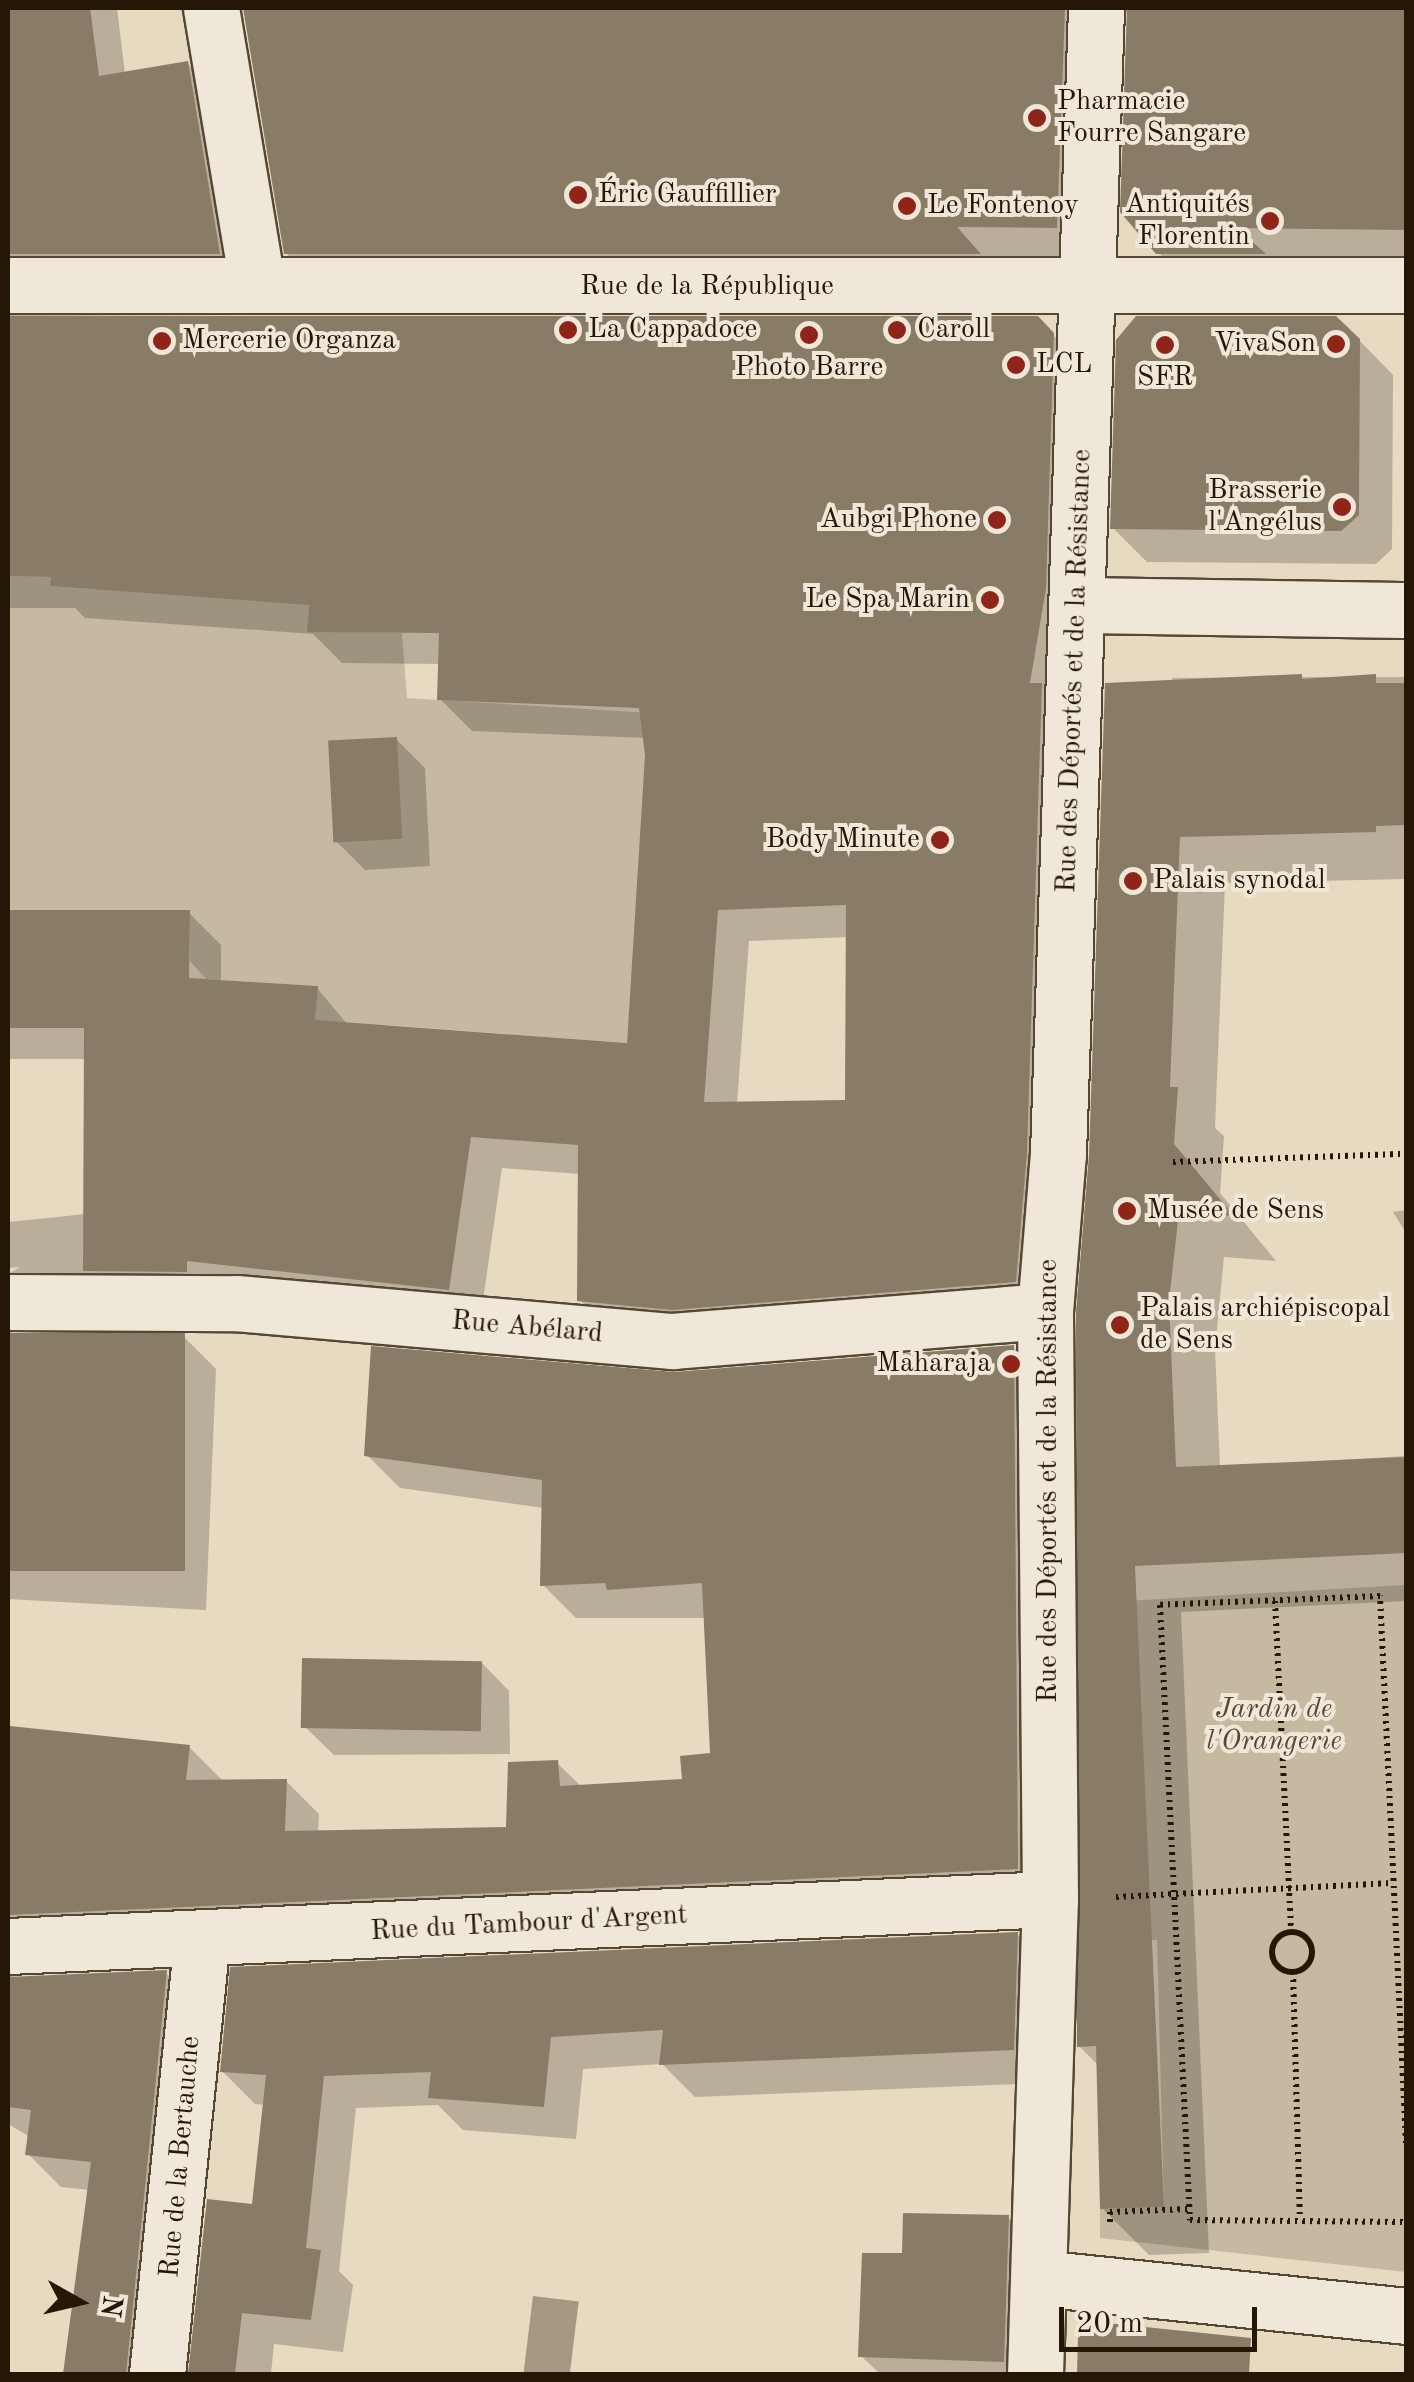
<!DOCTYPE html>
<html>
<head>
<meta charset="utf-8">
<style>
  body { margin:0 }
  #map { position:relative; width:1414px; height:2382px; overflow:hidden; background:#e6dac1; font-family:"Old Standard TT",serif }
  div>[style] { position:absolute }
  .green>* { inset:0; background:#c5b9a1 }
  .water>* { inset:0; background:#a49881; transform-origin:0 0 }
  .shadow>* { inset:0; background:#0003 }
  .building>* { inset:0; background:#897c67; transform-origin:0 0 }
  .path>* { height:6px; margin-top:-3px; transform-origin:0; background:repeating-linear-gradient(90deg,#241706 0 2.5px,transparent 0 7.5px) }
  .path>.ring { margin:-3px; padding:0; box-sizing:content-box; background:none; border:6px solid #241706; border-radius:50% }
  .roads { filter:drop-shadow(2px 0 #544835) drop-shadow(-2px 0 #544835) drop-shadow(0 2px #544835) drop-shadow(0 -2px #544835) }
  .minor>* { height:55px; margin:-27.5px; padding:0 27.5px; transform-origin:27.5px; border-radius:27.5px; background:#efe7d7 }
  .dots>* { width:28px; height:28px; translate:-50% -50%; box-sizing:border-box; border:5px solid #efe7d7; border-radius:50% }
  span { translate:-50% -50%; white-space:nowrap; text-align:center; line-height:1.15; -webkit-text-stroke:8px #efe7d7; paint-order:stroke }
  .poi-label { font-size:28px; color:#241706 }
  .left { translate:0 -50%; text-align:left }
  .right { translate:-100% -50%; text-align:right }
  .street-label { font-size:28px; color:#241706 }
  .park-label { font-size:28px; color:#544834; font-style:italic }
  .frame { position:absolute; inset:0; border:10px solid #241706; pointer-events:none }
  .north { position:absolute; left:30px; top:2252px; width:100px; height:100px; -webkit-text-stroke:8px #efe7d7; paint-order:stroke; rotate:98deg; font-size:28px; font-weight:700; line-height:40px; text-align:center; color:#241706 }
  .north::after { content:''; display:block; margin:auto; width:35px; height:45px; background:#241706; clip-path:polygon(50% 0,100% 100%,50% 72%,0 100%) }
  .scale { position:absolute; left:1059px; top:2307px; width:198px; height:45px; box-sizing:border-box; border:5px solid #241706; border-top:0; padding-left:12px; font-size:30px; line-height:35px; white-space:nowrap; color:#241706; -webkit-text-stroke:8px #efe7d7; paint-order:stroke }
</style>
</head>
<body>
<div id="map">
  <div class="green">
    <i style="clip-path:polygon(97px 525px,309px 603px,308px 631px,402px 633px,407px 698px,651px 713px,627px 1043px,385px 1025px,383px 1084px,315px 1020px,317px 986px,206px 979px,190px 961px,189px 910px,8px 910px,8px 576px,51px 577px,51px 586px,92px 589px)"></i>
    <i style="clip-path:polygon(1404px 1585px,1406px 2272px,1100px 2238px,1100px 2209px,1164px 2207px,1157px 1940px,1094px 1941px,1126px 1601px)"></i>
  </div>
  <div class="water">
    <i style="left:533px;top:2296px;width:46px;height:79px;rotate:7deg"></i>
  </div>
  <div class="shadow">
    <i style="clip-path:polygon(evenodd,8px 8px,117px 8px,125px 74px,187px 63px,219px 96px,251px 285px,23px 290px,9px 315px,1037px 319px,1070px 352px,1047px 1313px,612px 1332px,580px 1300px,580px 1174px,502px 1168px,480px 1321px,13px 1318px,12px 1336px,184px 1337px,216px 1369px,206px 1610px,8px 1599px,8px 1274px,20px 1267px,8px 1268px,8px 1222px,86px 1214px,87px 1059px,8px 1059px,8px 913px,189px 913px,221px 945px,221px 982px,317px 988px,348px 1025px,629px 1045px,647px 755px,645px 738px,472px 731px,440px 699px,441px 664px,342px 663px,313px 634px,85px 618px,75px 608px,8px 608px,8px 8px,848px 937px,848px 1103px,737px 1104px,749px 941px,848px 937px)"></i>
    <i style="clip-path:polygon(245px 8px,1406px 8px,1406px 264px,1193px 288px,1158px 252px,1130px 12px,1116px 16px,1091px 262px,321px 288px,286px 253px)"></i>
    <i style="clip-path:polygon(1359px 340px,1393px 375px,1392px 549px,1376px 564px,1147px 562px,1113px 528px)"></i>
    <i style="clip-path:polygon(1301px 677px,1406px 677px,1406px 879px,1225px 883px,1215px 1128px,1224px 1136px,1220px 1193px,1276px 1261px,1224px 1257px,1215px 1349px,1220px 1467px,1406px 1456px,1406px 1601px,1181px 1612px,1209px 2253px,1149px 2255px,1102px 2208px,1099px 2066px,1079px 2046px,1172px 678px)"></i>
    <i style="clip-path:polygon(396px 739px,425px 768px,430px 866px,365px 870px,337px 842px)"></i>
    <i style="clip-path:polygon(1406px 1210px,1406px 1233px,1393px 1212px)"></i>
    <i style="clip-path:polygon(1013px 1347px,1046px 1380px,1050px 1901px,13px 1964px,13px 1979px,166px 1973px,199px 2006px,161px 2374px,65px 2374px,90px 2190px,61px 2187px,28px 2154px,30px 2137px,8px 2124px,8px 1836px,189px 1747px,222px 1780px,286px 1781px,319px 1814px,318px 1833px,509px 1829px,557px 1763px,582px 1787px,684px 1781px,712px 1756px,706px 1618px,576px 1618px,543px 1585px,544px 1508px,400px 1488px,367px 1455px,674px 1375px)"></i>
    <i style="clip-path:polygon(481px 1662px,509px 1691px,510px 1754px,334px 1755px,305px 1727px)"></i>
    <i style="clip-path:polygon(1017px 1934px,1050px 1967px,1046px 2083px,695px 2097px,662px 2064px,583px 2069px,576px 2139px,463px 2130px,438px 2105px,356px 2108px,339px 2271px,353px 2285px,343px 2352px,274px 2344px,271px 2374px,191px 2374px,209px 2201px,254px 2207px,266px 2105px,255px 2104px,222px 2071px)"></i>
    <i style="clip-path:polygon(1008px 2218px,1032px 2242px,1027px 2374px,880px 2374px,861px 2356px,904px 2256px)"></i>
    <i style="clip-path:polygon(1081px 2339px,1206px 2372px,1206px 2374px,1081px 2374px)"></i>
  </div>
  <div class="building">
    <i style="clip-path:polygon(8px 8px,90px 8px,99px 76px,188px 61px,220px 254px,8px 254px)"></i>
    <i style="clip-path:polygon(243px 8px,1065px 8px,1057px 228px,957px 227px,981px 254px,284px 254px)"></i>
    <i style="clip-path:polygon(1127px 8px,1406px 8px,1406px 230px,1237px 228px,1266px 254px,1156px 254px,1120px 212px)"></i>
    <i style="clip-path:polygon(evenodd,8px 316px,1038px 316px,1054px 333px,1046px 588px,1030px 683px,1042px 683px,1027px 1152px,1016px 1282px,672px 1310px,577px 1301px,578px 1145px,471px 1137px,449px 1290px,187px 1261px,187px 1272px,83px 1271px,84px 1028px,8px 1028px,8px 910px,190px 910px,189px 978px,318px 986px,315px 1020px,627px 1043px,645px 755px,639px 708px,437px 700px,439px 633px,307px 632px,309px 605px,50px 586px,51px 577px,8px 576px,8px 316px,846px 905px,845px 1100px,704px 1102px,718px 910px,846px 905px)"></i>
    <i style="clip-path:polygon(1136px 316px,1336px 316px,1360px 339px,1359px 515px,1341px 531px,1110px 529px,1116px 340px)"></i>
    <i style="clip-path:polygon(1302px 674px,1302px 679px,1376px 674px,1376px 683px,1406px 683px,1406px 825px,1376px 826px,1376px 832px,1180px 837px,1170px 1087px,1178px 1087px,1174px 1144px,1234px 1216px,1179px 1212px,1169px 1301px,1176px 1467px,1406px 1457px,1406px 1553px,1135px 1566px,1164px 2207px,1100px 2209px,1096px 2046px,1077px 2047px,1076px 1312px,1089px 1155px,1105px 683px)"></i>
    <i style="left:397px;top:737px;width:102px;height:69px;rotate:87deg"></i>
    <i style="left:8px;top:1333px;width:177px;height:238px"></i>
    <i style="clip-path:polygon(1014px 1345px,1018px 1869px,8px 1915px,10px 1726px,190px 1745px,186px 1780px,287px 1779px,285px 1831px,506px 1827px,508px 1762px,558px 1760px,560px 1786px,682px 1779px,680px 1756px,710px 1753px,702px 1583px,607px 1590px,605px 1583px,540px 1586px,542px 1480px,364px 1456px,371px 1346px,674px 1372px)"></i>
    <i style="left:302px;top:1658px;width:180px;height:70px;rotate:1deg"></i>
    <i style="clip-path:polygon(1018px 1932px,1014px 2050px,659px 2065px,663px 2030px,551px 2037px,544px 2107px,428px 2098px,431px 2072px,324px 2076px,306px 2248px,321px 2250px,311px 2320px,242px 2313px,235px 2374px,188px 2374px,207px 2199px,252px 2204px,266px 2075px,220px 2072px,230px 1967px)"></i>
    <i style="clip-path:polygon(167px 1970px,126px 2374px,63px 2374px,91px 2162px,25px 2155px,31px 2110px,8px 2107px,8px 1977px)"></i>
    <i style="clip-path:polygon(903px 2213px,1009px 2215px,1004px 2362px,858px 2357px,862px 2253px,902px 2253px)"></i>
    <i style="clip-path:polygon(1097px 2322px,1251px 2338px,1249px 2374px,1077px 2374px,1078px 2338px)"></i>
  </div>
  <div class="path">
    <i style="left:1173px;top:1162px;width:233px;rotate:-2deg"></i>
    <i style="left:1275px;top:1601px;width:332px;rotate:87.2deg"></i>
    <i style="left:1116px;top:1897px;width:276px;rotate:-2.9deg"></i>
    <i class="ring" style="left:1272px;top:1932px;width:34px;height:34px"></i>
    <i style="left:1293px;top:1972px;width:245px;rotate:88.4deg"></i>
    <i style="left:1406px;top:2143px;width:548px;rotate:-92.72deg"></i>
    <i style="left:1380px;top:1596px;width:220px;rotate:177.7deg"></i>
    <i style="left:1160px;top:1605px;width:616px;rotate:87.21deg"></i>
    <i style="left:1190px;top:2220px;width:216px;rotate:0.5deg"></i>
    <i style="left:1110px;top:2222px;width:10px;rotate:-90deg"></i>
    <i style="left:1110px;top:2212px;width:79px;rotate:-2.2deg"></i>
  </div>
  <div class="roads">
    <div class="minor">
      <i style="left:211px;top:8px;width:280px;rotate:80.5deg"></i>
      <i style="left:8px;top:285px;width:1398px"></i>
      <i style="left:1079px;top:605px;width:327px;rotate:0.9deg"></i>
      <i style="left:8px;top:1302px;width:228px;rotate:0.3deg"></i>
      <i style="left:236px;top:1303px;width:438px;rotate:5deg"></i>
      <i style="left:672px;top:1341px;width:374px;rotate:-4.6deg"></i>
      <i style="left:8px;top:1946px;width:1043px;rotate:-2.58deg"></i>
      <i style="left:1039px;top:2278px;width:369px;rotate:5.9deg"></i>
      <i style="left:157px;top:2374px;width:437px;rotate:-84.1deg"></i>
      <i style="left:1035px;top:2374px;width:475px;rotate:-88.2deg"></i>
      <i style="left:1050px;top:1899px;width:588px;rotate:-90.49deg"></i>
      <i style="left:1045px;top:1311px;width:158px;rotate:-85.3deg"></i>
      <i style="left:1058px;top:1154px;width:1147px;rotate:-88.1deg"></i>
    </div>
  </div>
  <div class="dots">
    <i style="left:1037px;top:118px;background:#8f2418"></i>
    <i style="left:578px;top:195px;background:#8f2418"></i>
    <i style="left:907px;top:206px;background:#8f2418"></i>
    <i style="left:1270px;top:221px;background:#8f2418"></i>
    <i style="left:568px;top:330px;background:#8f2418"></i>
    <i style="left:897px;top:330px;background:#8f2418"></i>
    <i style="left:809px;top:335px;background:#8f2418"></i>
    <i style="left:162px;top:341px;background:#8f2418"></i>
    <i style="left:1336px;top:344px;background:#8f2418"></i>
    <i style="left:1165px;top:345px;background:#8f2418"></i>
    <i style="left:1016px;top:365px;background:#8f2418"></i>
    <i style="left:1342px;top:507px;background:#8f2418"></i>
    <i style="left:997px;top:520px;background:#8f2418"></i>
    <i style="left:990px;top:600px;background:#8f2418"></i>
    <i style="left:940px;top:840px;background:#8f2418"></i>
    <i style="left:1133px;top:881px;background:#8f2418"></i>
    <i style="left:1127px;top:1211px;background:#8f2418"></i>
    <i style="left:1120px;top:1325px;background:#8f2418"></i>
    <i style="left:1011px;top:1364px;background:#8f2418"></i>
  </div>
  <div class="poi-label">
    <span class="left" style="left:1057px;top:118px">Pharmacie<br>Fourre Sangare</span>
    <span class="left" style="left:598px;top:195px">Éric Gauffillier</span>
    <span class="right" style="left:1250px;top:221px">Antiquités<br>Florentin</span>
    <span class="left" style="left:927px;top:206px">Le Fontenoy</span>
    <span class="left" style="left:588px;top:330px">La Cappadoce</span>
    <span class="left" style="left:917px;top:330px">Caroll</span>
    <span class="left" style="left:182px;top:341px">Mercerie Organza</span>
    <span class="right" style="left:1316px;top:344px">VivaSon</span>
    <span class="left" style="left:1036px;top:365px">LCL</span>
    <span style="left:809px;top:368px">Photo Barre</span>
    <span style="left:1165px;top:378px">SFR</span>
    <span class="right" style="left:1322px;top:507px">Brasserie<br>l'Angélus</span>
    <span class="right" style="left:977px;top:520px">Aubgi Phone</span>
    <span class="right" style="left:970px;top:600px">Le Spa Marin</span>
    <span class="right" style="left:920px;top:840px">Body Minute</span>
    <span class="left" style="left:1153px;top:881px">Palais synodal</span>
    <span class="left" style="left:1147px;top:1211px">Musée de Sens</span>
    <span class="left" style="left:1140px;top:1325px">Palais archiépiscopal<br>de Sens</span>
    <span class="right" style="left:991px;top:1364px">Maharaja</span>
  </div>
  <div class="street-label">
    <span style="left:707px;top:287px">Rue de la République</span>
    <span style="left:1075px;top:671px;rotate:-88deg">Rue des Déportés et de la Résistance</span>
    <span style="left:527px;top:1328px;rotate:5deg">Rue Abélard</span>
    <span style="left:1049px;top:1481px;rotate:-90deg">Rue des Déportés et de la Résistance</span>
    <span style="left:529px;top:1924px;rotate:-3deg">Rue du Tambour d'Argent</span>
    <span style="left:181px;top:2157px;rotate:-85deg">Rue de la Bertauche</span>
  </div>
  <div class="park-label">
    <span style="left:1274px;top:1726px">Jardin de<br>l'Orangerie</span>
  </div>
  <div class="frame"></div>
  <div class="north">N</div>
  <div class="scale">20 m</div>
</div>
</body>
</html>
